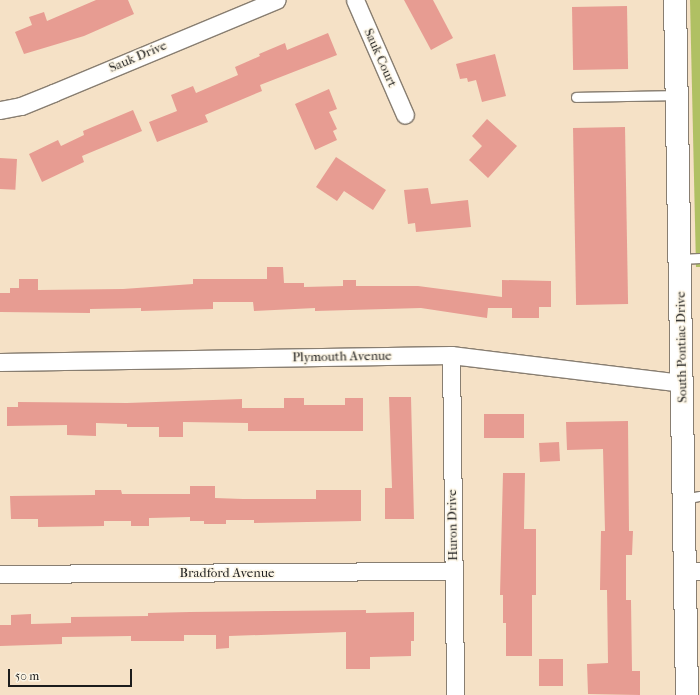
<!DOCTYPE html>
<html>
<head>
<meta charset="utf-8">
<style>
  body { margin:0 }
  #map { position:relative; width:700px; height:695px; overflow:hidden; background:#f5e1c6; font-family:"IM FELL French Canon",serif }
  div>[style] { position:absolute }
  .green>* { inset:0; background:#b0c063 }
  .building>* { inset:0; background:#e79c92; transform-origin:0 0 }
  .roads { filter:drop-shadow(1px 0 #887e71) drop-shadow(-1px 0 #887e71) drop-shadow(0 1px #887e71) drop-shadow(0 -1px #887e71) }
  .service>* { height:9px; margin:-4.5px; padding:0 4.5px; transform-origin:4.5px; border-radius:4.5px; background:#fff }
  .minor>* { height:17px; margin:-8.5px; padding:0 8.5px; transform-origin:8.5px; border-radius:8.5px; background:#fff }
  .tertiary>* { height:22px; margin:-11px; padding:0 11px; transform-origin:11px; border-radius:11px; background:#fff }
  span { translate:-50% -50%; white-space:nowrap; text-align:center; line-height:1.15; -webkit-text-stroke:3px #fcf5e5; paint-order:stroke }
  .street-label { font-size:13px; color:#1c1c1c }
  .scale { position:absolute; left:8px; top:669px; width:124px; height:18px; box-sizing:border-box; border:2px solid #1c1c1c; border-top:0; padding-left:5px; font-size:12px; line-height:14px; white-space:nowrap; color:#1c1c1c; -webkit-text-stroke:3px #fcf5e5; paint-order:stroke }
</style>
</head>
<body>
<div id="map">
  <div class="green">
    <i style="clip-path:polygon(690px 0,700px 0,700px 267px,696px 267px)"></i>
  </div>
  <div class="building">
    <i style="clip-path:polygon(96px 0,128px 0,134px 14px,84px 36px,24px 54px,15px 32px,32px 25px,29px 17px,44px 12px,47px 21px)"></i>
    <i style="clip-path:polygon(404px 0,433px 0,453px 38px,431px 50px)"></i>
    <i style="left:627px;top:6px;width:63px;height:55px;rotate:89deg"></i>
    <i style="clip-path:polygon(328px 33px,337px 55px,260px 85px,262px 91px,205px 115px,208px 122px,157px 142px,149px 122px,177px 111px,171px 95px,193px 86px,196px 93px,238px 75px,235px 67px,260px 56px,259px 54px,285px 43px,287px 50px)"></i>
    <i style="clip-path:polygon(495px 54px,506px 96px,482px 102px,476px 80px,468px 82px,467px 78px,460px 79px,456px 64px)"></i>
    <i style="clip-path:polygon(329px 89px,337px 109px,329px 112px,337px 129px,333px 131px,337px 140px,315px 150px,295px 104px)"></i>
    <i style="clip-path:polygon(133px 110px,142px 131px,82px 156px,84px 162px,42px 182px,29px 154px,58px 140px,61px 146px,84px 135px,83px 131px)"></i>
    <i style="clip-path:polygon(487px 119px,517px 146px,488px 178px,469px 160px,482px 146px,472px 136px)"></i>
    <i style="left:625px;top:127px;width:177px;height:52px;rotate:89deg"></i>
    <i style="clip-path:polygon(336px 157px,386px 190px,373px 210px,344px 191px,337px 201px,316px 187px)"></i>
    <i style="left:0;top:158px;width:17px;height:31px;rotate:3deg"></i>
    <i style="clip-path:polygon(428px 188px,431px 204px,468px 200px,471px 227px,416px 232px,415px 223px,408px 224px,404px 190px)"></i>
    <i style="clip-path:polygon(267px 267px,283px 267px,284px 283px,304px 283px,304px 287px,343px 286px,343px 280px,356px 280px,356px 286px,418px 286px,502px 297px,502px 280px,551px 281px,551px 307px,539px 307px,539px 318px,512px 318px,512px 308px,488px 308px,487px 318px,421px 308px,315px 311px,315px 308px,254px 311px,253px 302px,213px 302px,213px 309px,141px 311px,141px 308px,90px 309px,90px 313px,0 312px,0 293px,10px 293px,10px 288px,19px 288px,19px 279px,38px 279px,38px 290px,123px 289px,193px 284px,193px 279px,267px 279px)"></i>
    <i style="clip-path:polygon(389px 397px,411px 397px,414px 519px,385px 519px,385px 488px,392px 488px)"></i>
    <i style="clip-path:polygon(284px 398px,304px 398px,304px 405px,345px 405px,345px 398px,363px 398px,363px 431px,248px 431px,248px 423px,183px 422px,183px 437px,159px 437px,159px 427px,127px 427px,127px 424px,96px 423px,96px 436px,67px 435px,67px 425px,7px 426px,7px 407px,18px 407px,18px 402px,127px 403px,242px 399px,242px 408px,284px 408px)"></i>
    <i style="left:524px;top:414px;width:24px;height:40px;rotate:90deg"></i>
    <i style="clip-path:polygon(628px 421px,629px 531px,633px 531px,632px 555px,626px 555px,626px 600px,631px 600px,632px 671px,640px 671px,640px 695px,588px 694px,587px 664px,608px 663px,607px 590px,600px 590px,601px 531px,605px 531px,603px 449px,567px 450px,566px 422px)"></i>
    <i style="left:559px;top:442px;width:19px;height:20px;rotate:87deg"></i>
    <i style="clip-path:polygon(503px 473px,525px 473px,524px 529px,536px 529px,536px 595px,532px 595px,532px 656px,506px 656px,506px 623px,503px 623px,503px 595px,500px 595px)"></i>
    <i style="clip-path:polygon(190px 486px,215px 486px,215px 498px,243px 499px,316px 499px,316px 490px,361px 490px,361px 521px,254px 523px,254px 520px,226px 520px,226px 524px,204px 524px,204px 521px,190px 521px,190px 517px,149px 518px,149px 526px,131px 526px,131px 521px,104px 521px,104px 526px,38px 527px,38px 519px,11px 519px,10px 496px,95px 495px,95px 490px,121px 490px,122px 494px,190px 494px)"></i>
    <i style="clip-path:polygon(366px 610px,366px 613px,414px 612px,414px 641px,411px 641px,411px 656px,370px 657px,370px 669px,346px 669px,346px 632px,229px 636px,229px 648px,216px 649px,216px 635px,184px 635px,184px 641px,131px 641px,131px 636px,62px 637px,62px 644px,0 646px,0 625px,11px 625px,11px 615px,31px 614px,31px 624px,71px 623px,71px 617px,148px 616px,148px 613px,190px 612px)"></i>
    <i style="left:563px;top:659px;width:27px;height:24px;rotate:90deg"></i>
  </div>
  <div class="roads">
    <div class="service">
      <i style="left:576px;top:97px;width:101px;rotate:-1.1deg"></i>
      <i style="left:680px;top:259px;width:20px;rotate:-3deg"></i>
      <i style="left:684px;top:499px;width:16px;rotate:-11deg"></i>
    </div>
    <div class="minor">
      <i style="left:355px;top:0;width:125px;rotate:66.5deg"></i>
      <i style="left:0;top:110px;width:21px;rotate:-11deg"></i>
      <i style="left:21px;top:106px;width:35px;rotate:-22deg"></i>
      <i style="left:53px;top:93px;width:242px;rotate:-22.6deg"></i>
      <i style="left:451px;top:355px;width:340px;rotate:89.3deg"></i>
      <i style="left:0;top:362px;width:451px;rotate:-0.9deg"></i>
      <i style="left:451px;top:355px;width:234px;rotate:6.9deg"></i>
      <i style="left:685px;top:571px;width:15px"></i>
      <i style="left:0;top:574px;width:453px;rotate:-0.4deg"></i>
    </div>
    <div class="tertiary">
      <i style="left:675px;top:0;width:695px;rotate:89.01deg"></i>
    </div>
  </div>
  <div class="street-label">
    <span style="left:138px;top:57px;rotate:-23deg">Sauk Drive</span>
    <span style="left:380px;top:58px;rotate:66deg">Sauk Court</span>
    <span style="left:682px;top:347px;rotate:-91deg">South Pontiac Drive</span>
    <span style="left:342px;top:357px;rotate:-1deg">Plymouth Avenue</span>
    <span style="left:453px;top:525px;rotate:-91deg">Huron Drive</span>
    <span style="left:227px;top:573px">Bradford Avenue</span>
  </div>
  <div class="scale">50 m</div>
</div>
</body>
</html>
